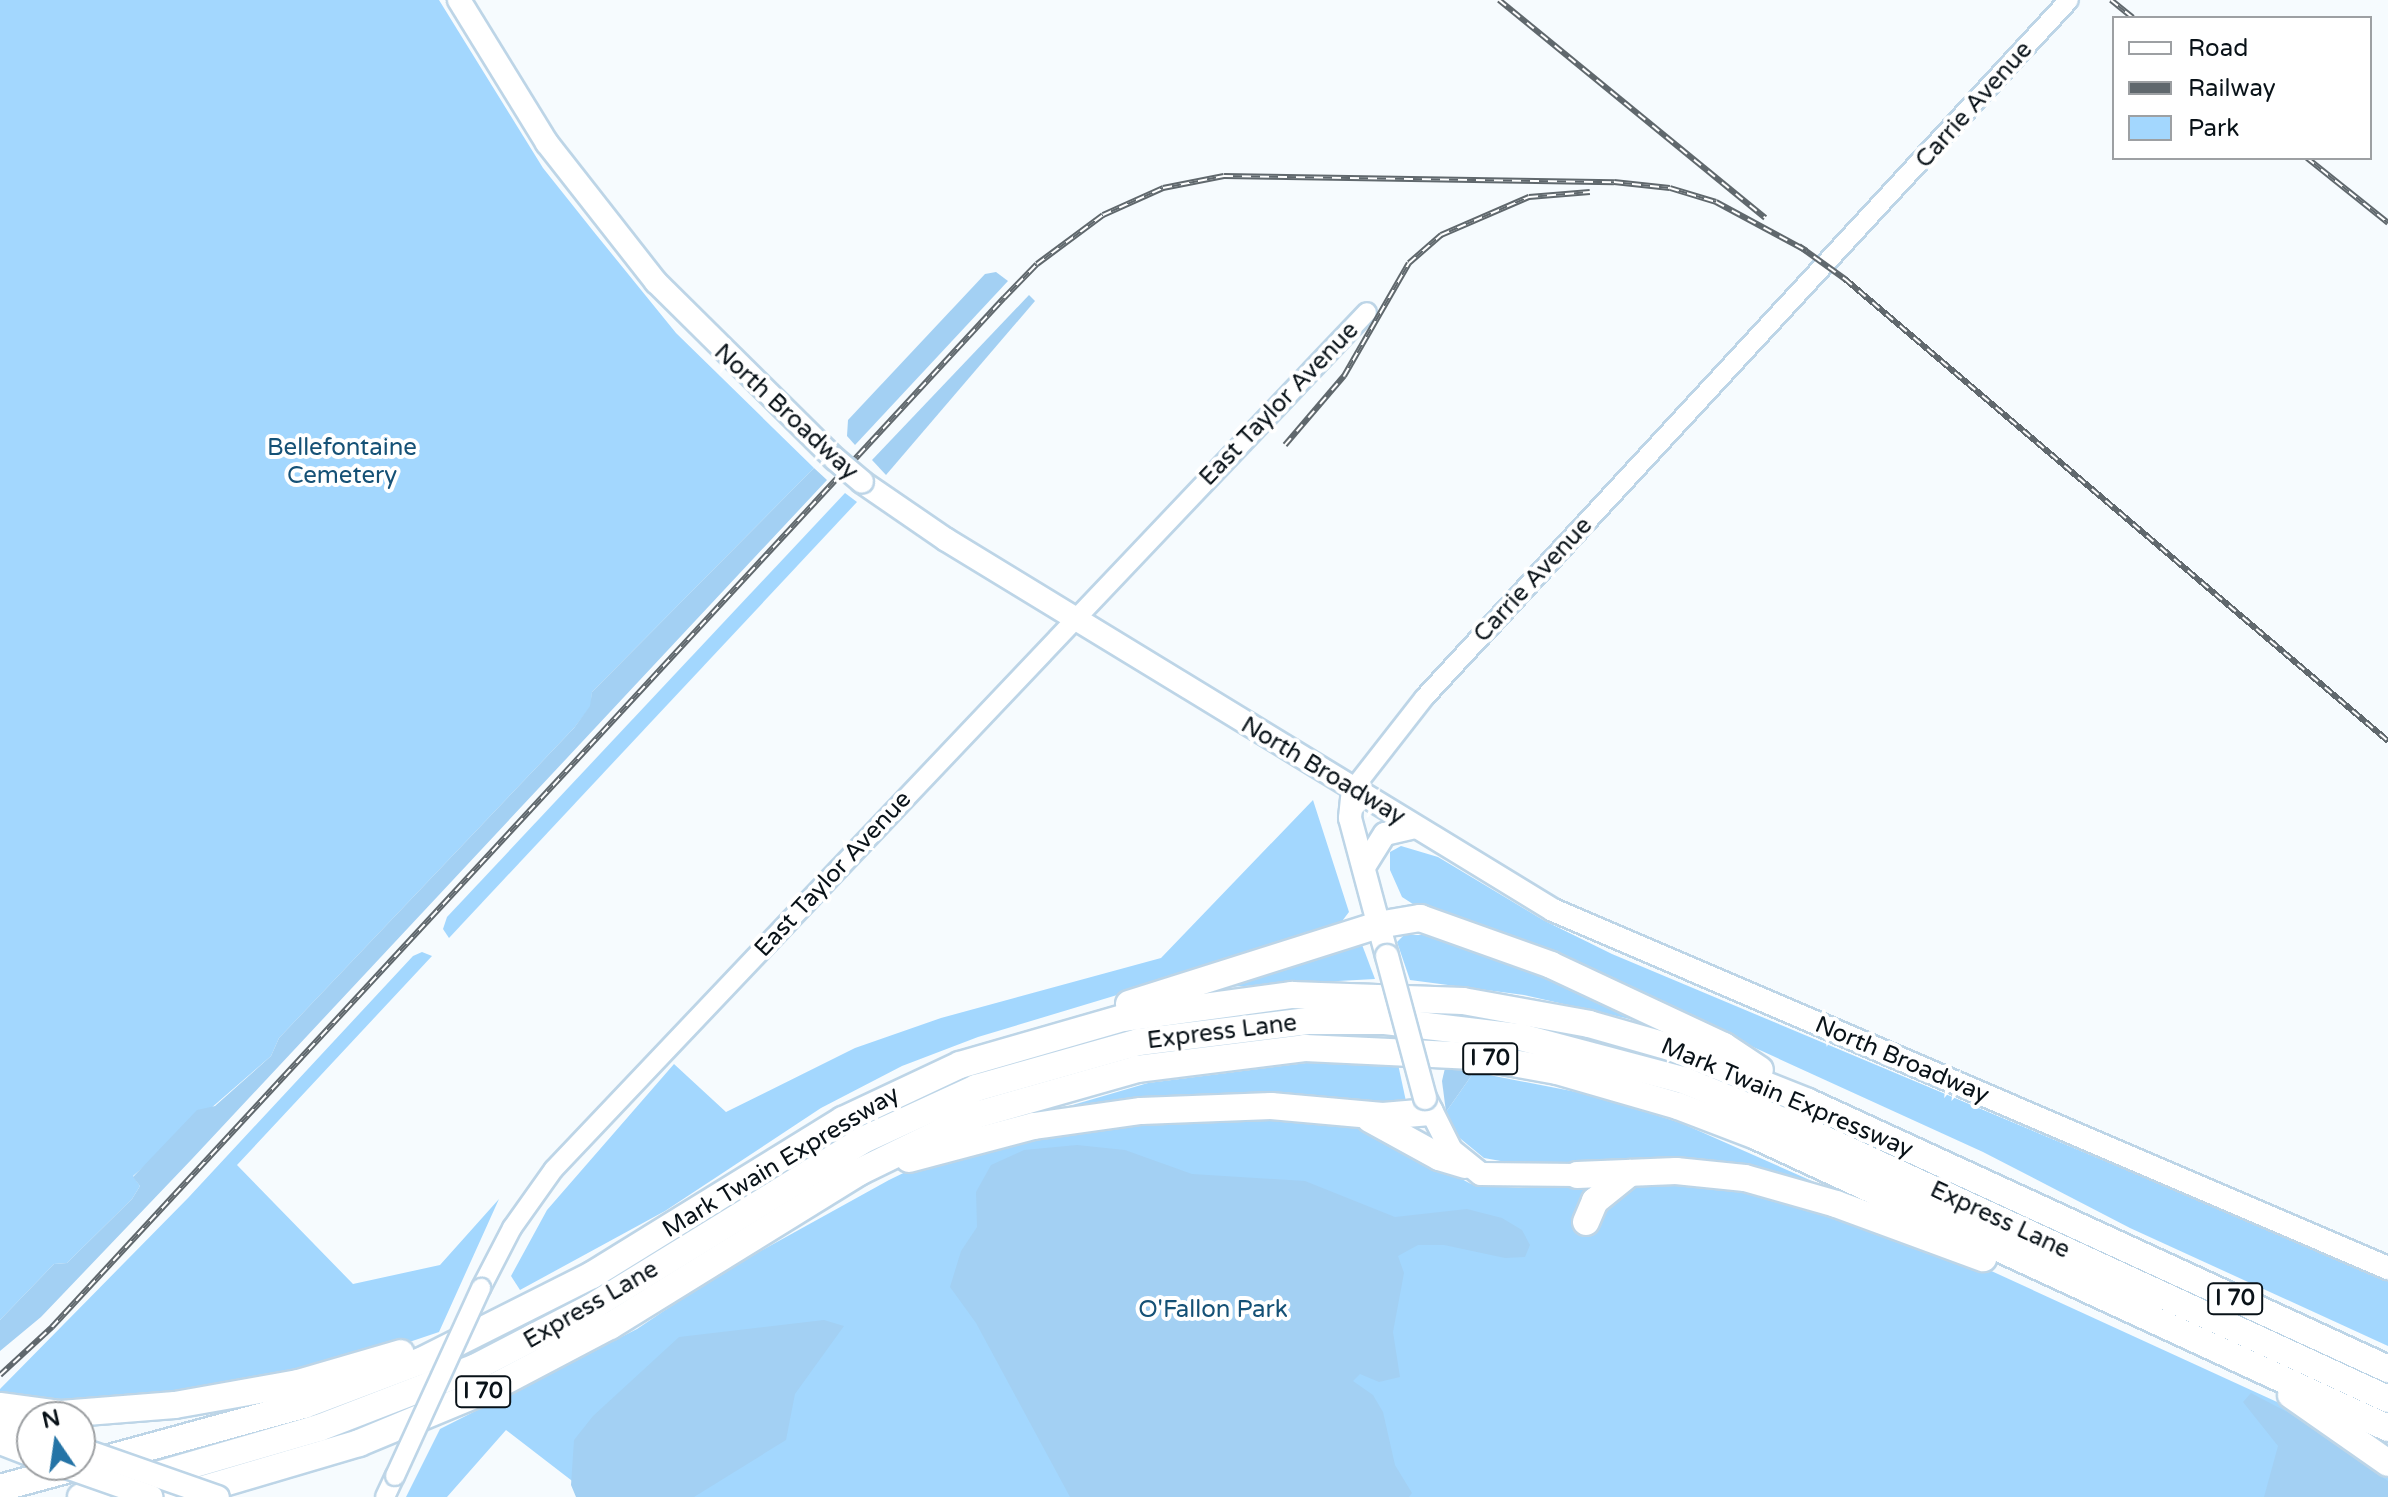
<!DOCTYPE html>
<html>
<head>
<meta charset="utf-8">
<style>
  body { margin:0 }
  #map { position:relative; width:2388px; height:1497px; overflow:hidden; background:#f6fbfe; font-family:"Varela Round",sans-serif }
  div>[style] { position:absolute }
  .green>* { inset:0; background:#a3d7fe }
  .forest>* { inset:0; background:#a3d0f3 }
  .roads { filter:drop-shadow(2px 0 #bdd5e7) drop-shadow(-2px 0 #bdd5e7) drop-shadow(0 2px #bdd5e7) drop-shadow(0 -2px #bdd5e7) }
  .minor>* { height:18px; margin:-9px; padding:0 9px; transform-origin:9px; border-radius:9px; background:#fff }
  .major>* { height:22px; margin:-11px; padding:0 11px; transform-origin:11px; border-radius:11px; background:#fff }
  .highway>* { height:26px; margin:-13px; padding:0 13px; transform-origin:13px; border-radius:13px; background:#fff }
  .rail>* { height:6px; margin-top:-3px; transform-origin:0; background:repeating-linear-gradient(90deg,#fff 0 9px,#60686d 0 18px); box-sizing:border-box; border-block:2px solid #60686d }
  .bridges { filter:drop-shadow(2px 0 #bdd5e7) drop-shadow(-2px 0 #bdd5e7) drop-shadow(0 2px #bdd5e7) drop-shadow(0 -2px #bdd5e7) }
  .minor-bridge>* { height:18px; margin:-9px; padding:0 9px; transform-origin:9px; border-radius:9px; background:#fff }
  .major-bridge>* { height:22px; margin:-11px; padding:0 11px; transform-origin:11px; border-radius:11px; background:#fff }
  span { translate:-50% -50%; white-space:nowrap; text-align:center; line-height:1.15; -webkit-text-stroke:8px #fff; paint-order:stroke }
  .shield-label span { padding:2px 6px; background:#fff; border:2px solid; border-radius:6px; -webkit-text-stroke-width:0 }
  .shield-label { font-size:22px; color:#091218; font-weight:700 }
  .street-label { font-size:24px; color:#091218 }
  .park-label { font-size:24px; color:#155176 }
  .legend { position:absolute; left:2112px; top:16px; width:260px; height:144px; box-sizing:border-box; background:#fff; border:2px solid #9da0a3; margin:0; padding:10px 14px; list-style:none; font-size:24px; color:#091218 }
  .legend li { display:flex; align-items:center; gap:16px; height:40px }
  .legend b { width:40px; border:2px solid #9da0a3 }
  .north { position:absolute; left:16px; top:1401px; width:80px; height:80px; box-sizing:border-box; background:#fff; border:2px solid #9da0a3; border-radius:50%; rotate:347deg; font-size:22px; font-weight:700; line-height:32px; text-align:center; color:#091218 }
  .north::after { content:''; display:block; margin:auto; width:28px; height:36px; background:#2574a6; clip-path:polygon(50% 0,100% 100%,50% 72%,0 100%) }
</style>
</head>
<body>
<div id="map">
  <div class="green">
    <i style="clip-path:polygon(0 0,439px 0,543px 168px,594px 232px,676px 333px,814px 468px,592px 692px,591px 706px,574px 728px,279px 1038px,271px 1056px,133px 1176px,140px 1186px,132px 1199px,67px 1263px,54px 1264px,0 1320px)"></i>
    <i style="clip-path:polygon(845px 493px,857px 502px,449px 938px,443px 929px,447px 917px)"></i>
    <i style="clip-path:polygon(1313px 800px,1349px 912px,1336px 929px,978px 1037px,902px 1066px,821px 1108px,665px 1211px,520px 1290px,511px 1276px,547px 1210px,674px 1064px,726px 1112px,855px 1048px,941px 1018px,1161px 958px)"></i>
    <i style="clip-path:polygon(1401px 846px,1438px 857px,1543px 920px,1612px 954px,2388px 1280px,2388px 1346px,2130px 1228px,1983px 1152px,1499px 931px,1416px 906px,1402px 897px,1390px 870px,1390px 852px)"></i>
    <i style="clip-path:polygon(1404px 935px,1428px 935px,1506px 958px,1647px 1023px,1524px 995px,1410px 980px,1397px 942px)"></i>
    <i style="clip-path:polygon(1361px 942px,1375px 979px,1190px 989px)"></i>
    <i style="clip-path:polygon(422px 952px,432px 956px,237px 1165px,353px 1284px,440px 1265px,499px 1199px,439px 1332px,329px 1369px,77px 1409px,0 1395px,0 1389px,188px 1198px,413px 956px)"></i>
    <i style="clip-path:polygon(1306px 1063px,1398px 1064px,1407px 1106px,980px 1132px,1148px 1083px)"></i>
    <i style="clip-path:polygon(1474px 1072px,1592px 1095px,1681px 1123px,1925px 1231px,1829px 1196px,1568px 1162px,1523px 1165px,1484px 1158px,1456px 1135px,1446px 1112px)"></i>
    <i style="clip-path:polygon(1133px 1116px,1352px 1120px,1471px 1184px,1519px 1188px,1660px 1180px,1770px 1192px,1963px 1258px,2288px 1407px,2388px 1473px,2388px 1497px,593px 1497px,506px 1430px,447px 1497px,406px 1497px,440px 1429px,637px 1329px,719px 1274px,889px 1180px,924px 1163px)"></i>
  </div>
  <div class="forest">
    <i style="clip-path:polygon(996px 272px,1008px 281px,855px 445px,847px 436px,848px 420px,985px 274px)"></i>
    <i style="clip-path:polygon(1029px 295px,1035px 301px,886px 475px,872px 460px)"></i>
    <i style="clip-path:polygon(814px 468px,827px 480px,192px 1159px,41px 1317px,0 1351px,0 1320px,54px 1264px,67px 1263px,132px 1199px,140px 1186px,133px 1177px,197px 1110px,215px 1106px,271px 1056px,279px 1038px,574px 728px,590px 706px,592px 692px)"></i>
    <i style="clip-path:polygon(1445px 1068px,1474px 1072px,1446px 1112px,1442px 1081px)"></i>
    <i style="clip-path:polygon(1077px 1145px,1125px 1150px,1192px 1174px,1305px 1181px,1395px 1217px,1467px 1209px,1502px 1218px,1522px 1230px,1530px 1245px,1525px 1257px,1505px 1258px,1444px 1245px,1418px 1245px,1398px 1256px,1404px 1273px,1393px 1332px,1400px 1377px,1379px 1382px,1360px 1374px,1353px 1381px,1373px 1395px,1383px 1412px,1395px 1465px,1412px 1493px,1409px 1497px,1070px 1497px,976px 1323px,950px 1287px,961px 1251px,977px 1227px,976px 1192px,991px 1165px,1024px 1150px)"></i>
    <i style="clip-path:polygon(824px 1320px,844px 1326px,795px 1394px,786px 1440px,694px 1497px,576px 1497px,571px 1485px,574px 1440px,593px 1416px,679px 1337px)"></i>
    <i style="clip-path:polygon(2251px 1393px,2289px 1413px,2388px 1481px,2388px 1497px,2264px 1497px,2278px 1446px,2243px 1402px)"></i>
  </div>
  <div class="roads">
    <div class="minor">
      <i style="left:1353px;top:789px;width:115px;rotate:-52deg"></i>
      <i style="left:1424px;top:698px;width:950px;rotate:-47.26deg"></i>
      <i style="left:481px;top:1288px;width:68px;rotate:-62.7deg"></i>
      <i style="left:512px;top:1228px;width:72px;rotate:-54.6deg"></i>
      <i style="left:554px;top:1169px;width:1181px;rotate:-46.51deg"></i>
      <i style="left:385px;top:1497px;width:23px;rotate:-65deg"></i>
    </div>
    <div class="major">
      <i style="left:459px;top:0;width:168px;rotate:58.4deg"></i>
      <i style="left:547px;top:143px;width:177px;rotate:51.9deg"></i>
      <i style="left:656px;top:282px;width:252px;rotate:44.7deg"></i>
      <i style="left:862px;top:482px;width:101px;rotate:34.5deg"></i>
      <i style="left:945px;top:539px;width:712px;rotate:31.39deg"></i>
      <i style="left:1553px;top:910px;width:909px;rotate:23.21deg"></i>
      <i style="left:1353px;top:789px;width:29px;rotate:96deg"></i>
      <i style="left:1350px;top:818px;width:143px;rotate:75deg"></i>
      <i style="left:1364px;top:867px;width:39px;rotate:-58deg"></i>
      <i style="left:1385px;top:834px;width:31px;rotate:-13deg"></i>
      <i style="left:1425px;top:1098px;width:58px;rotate:63.4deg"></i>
      <i style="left:1451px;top:1150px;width:38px;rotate:39deg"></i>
      <i style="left:1481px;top:1174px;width:96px;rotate:0.6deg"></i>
      <i style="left:0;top:1421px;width:34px;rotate:19deg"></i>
      <i style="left:0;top:1443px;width:34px;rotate:21deg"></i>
    </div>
    <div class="highway">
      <i style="left:1129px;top:1004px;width:261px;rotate:-17.6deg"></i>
      <i style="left:1378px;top:925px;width:43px;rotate:-9.5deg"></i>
      <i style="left:1420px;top:918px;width:139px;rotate:19.7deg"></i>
      <i style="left:1551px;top:965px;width:191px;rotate:25.1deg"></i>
      <i style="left:1724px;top:1046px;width:43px;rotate:33.7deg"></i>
      <i style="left:1370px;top:1119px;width:79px;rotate:28.8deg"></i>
      <i style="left:1439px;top:1157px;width:27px;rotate:17deg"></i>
      <i style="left:909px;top:1159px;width:129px;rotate:-14.8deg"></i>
      <i style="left:1034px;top:1126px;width:108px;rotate:-8deg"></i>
      <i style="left:1141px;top:1111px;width:130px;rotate:-2.2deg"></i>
      <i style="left:1271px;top:1106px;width:112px;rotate:5.1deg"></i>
      <i style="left:1383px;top:1116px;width:47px;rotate:-4.9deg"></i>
      <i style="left:1577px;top:1175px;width:99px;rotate:-2.3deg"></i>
      <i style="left:1676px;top:1171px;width:69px;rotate:5.8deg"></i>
      <i style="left:1745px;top:1178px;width:95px;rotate:15.9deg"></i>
      <i style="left:1836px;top:1204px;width:157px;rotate:20.2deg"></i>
      <i style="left:1586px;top:1222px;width:23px;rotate:-67deg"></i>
      <i style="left:1595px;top:1201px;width:45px;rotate:-38.7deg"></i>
      <i style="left:2291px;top:1395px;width:118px;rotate:35deg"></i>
      <i style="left:0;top:1406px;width:62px;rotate:7.5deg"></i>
      <i style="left:61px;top:1414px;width:114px;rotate:-4.5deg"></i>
      <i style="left:175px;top:1405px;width:125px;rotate:-10.1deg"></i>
      <i style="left:298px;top:1383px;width:107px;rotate:-16.2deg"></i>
      <i style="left:0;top:1437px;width:32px;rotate:-5deg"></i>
      <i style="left:0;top:1488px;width:315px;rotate:-15.3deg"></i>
      <i style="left:304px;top:1405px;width:125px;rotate:-20.6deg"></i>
      <i style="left:421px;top:1361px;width:191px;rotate:-26.7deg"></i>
      <i style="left:592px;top:1275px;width:295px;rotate:-31.7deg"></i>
      <i style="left:843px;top:1120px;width:129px;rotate:-25.2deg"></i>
      <i style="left:960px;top:1065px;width:170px;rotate:-16.1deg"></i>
      <i style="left:1123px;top:1018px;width:171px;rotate:-7.8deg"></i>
      <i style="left:1292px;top:995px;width:171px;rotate:2deg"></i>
      <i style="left:1463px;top:1001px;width:128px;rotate:10.3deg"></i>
      <i style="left:1589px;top:1024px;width:84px;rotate:15.9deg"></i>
      <i style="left:1670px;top:1047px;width:149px;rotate:21.7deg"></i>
      <i style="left:1808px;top:1102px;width:639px;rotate:24.72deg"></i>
      <i style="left:81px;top:1497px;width:248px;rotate:-16.2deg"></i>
      <i style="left:319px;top:1428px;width:168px;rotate:-21.2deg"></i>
      <i style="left:476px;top:1367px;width:128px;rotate:-27.4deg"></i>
      <i style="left:590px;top:1308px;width:318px;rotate:-31.6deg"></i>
      <i style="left:861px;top:1141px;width:127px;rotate:-24.7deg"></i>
      <i style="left:976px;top:1088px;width:169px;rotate:-15.8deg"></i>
      <i style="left:1139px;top:1042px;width:170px;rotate:-7.1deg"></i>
      <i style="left:1308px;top:1021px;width:77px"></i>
      <i style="left:1385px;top:1021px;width:136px;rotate:6.8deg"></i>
      <i style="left:1520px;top:1037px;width:169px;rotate:14.8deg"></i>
      <i style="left:1683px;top:1080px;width:129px;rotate:22.4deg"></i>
      <i style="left:1802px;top:1129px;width:645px;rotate:24.74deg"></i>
      <i style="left:176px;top:1497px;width:191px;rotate:-16.4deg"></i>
      <i style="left:359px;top:1443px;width:148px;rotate:-22.6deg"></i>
      <i style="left:496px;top:1386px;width:129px;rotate:-27.8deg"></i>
      <i style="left:610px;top:1326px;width:293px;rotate:-31.7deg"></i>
      <i style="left:859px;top:1172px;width:130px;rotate:-26deg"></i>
      <i style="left:976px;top:1115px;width:167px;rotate:-15.9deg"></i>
      <i style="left:1137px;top:1069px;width:169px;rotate:-7.1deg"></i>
      <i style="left:1305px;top:1048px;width:169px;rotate:2.7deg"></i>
      <i style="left:1474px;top:1056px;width:84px;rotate:10.2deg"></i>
      <i style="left:1557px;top:1071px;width:126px;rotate:16.1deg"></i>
      <i style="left:1678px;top:1106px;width:84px;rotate:21deg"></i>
      <i style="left:1756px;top:1136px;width:696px;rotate:24.8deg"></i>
    </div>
  </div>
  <div class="rail">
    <i style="left:1499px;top:0;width:344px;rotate:39.3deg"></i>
    <i style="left:2111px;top:0;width:28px;rotate:39deg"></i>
    <i style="left:2307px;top:158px;width:104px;rotate:38.7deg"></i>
    <i style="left:1799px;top:246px;width:57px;rotate:35.7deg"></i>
    <i style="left:1845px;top:279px;width:713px;rotate:40.39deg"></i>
    <i style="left:1285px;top:445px;width:91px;rotate:-49.5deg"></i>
    <i style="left:1344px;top:376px;width:130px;rotate:-60.1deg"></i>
    <i style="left:1409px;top:263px;width:43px;rotate:-41.2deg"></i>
    <i style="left:1441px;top:235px;width:96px;rotate:-23.4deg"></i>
    <i style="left:1529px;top:197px;width:61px;rotate:-4.7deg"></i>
    <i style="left:0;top:1375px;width:71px;rotate:-42.7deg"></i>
    <i style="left:52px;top:1327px;width:1402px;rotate:-47.23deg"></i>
    <i style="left:1004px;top:298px;width:47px;rotate:-45.9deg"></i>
    <i style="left:1037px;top:264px;width:82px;rotate:-36.6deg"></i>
    <i style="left:1103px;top:215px;width:66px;rotate:-24.2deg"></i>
    <i style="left:1163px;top:188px;width:62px;rotate:-11.1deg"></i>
    <i style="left:1224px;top:176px;width:390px;rotate:0.9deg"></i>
    <i style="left:1614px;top:182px;width:56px;rotate:6.1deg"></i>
    <i style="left:1670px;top:188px;width:48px;rotate:16.9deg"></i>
    <i style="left:1716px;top:202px;width:103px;rotate:28.3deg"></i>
  </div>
  <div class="bridges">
    <div class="minor-bridge">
      <i style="left:395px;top:1476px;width:207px;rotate:-65.4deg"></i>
    </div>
    <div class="major-bridge">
      <i style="left:835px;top:459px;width:35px;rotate:40deg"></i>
      <i style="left:1387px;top:956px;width:147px;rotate:75deg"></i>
      <i style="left:80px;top:1449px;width:146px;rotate:19.2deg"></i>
      <i style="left:61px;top:1465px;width:96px;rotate:19.4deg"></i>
    </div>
  </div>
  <div class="shield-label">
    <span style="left:1490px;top:1059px">I 70</span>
    <span style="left:2235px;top:1299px">I 70</span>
    <span style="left:483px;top:1392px">I 70</span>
  </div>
  <div class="street-label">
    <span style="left:1974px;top:105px;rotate:-48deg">Carrie Avenue</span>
    <span style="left:1279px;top:404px;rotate:-46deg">East Taylor Avenue</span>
    <span style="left:786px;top:412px;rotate:43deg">North Broadway</span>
    <span style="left:1533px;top:580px;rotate:-47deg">Carrie Avenue</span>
    <span style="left:1323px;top:771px;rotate:31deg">North Broadway</span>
    <span style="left:833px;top:874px;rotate:-47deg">East Taylor Avenue</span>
    <span style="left:1222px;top:1032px;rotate:-7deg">Express Lane</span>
    <span style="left:1902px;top:1060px;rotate:23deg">North Broadway</span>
    <span style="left:1787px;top:1098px;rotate:23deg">Mark Twain Expressway</span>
    <span style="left:781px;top:1162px;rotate:-31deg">Mark Twain Expressway</span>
    <span style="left:2000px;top:1220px;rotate:25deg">Express Lane</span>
    <span style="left:591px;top:1305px;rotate:-30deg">Express Lane</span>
  </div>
  <div class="park-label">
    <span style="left:342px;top:462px">Bellefontaine<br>Cemetery</span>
    <span style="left:1213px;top:1310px">O'Fallon Park</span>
  </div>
  <ul class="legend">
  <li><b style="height:10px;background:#fff"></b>Road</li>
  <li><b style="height:10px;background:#60686d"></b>Railway</li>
  <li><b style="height:22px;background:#a3d7fe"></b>Park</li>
  </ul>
  <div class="north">N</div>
</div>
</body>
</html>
